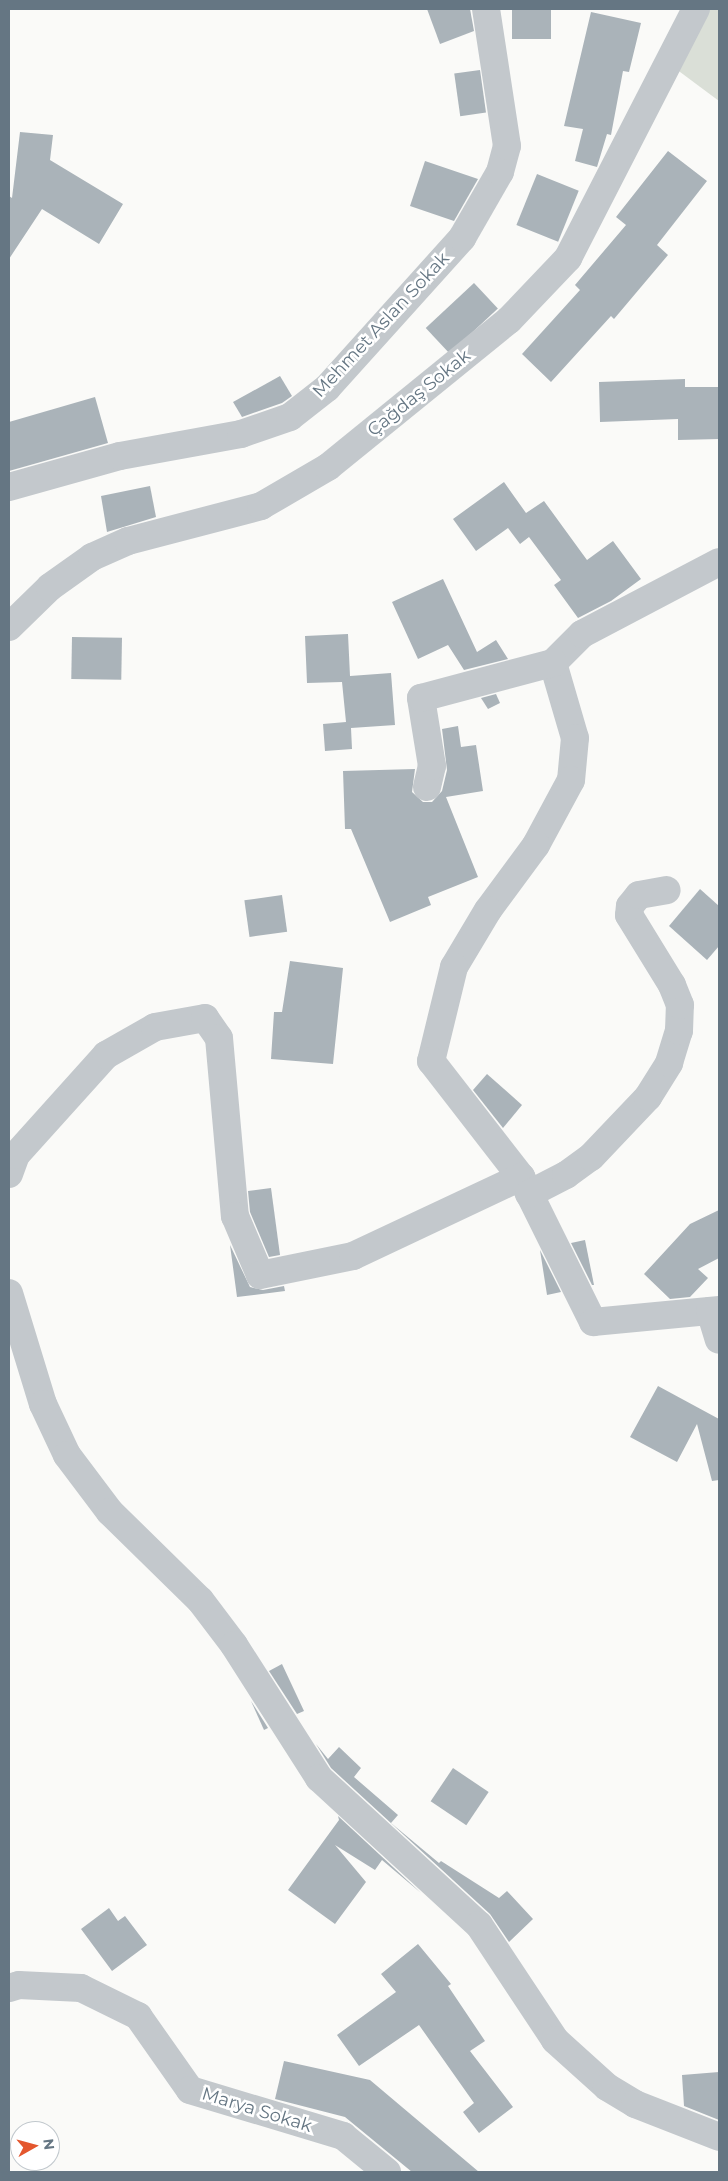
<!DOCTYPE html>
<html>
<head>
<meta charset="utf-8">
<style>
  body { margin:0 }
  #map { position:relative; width:728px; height:2181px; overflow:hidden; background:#fafaf8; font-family:Montserrat,sans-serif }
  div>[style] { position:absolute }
  .green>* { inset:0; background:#dadfd7 }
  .building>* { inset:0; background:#aab3b9; transform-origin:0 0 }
  .street>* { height:28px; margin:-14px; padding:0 14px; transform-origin:14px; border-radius:14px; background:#c3c8cc }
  span { translate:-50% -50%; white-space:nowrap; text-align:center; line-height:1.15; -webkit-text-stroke:5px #fff; paint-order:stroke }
  .street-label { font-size:18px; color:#657683 }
  .frame { position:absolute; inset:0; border:10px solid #657683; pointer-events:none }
  .north { position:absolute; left:10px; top:2121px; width:50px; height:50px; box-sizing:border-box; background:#fff; border:1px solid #c1c8cd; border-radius:50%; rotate:83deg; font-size:14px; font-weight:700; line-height:20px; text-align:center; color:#657683 }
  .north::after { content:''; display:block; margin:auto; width:18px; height:22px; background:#e4572e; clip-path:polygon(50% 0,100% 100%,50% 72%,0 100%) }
</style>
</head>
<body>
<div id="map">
  <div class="green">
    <i style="clip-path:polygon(696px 9px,719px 9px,719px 101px,668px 63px)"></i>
  </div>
  <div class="building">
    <i style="clip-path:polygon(427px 9px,470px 9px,474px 31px,440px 44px)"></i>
    <i style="left:512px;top:9px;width:39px;height:30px"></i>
    <i style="clip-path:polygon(591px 12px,641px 23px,629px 72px,623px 71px,611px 135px,607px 134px,597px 167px,575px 161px,583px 129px,564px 126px)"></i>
    <i style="left:480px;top:70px;width:43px;height:26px;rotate:82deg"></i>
    <i style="clip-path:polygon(20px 132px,53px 135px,50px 160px,123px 204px,99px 244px,42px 209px,9px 259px,9px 196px,12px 198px)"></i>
    <i style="clip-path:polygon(668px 151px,707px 181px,657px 245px,668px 255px,614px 319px,611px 316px,551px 382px,522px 354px,580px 290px,575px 285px,626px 225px,616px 217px)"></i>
    <i style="clip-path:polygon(425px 161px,478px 179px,454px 221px,410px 206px)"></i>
    <i style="left:537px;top:174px;width:45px;height:55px;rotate:22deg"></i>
    <i style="left:474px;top:283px;width:35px;height:66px;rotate:47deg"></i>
    <i style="clip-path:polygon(280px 376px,292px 396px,282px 403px,242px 417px,233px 402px)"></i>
    <i style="clip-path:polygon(685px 379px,685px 387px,719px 387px,719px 439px,678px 440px,678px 419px,600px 422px,599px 382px)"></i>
    <i style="clip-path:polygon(95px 397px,108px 443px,9px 471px,9px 422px)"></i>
    <i style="clip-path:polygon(504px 482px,526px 513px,544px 501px,587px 560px,613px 541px,641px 579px,611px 601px,578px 618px,554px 585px,561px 580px,529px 537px,520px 544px,508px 528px,476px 551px,453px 519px)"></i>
    <i style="clip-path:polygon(150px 486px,156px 517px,107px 532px,101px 496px)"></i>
    <i style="clip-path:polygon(443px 579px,477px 652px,496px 640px,508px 659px,464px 670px,448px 645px,418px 659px,392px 602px)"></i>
    <i style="clip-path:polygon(348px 634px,350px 676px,391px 673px,395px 725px,351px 728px,352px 749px,325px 751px,323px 724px,346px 722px,342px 682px,307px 683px,305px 636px)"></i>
    <i style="left:72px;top:637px;width:50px;height:42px;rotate:1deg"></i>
    <i style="clip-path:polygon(496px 694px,500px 703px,488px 709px,481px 698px)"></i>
    <i style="clip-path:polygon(458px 726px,461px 747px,476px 745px,483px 791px,446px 797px,478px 877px,428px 897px,431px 905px,390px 922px,351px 829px,345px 829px,343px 771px,415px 769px,412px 792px,423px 802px,432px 802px,442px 791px,447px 770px,442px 729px)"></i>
    <i style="clip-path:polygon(700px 889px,719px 906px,719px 946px,707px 960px,669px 926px)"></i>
    <i style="left:282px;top:895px;width:37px;height:38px;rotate:82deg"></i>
    <i style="clip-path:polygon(290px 961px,343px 968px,333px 1064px,271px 1059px,274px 1012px,282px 1012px)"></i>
    <i style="clip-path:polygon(487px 1074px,522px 1105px,503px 1128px,473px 1090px)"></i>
    <i style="clip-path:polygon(271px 1188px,280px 1255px,269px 1257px,250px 1212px,248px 1191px)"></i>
    <i style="clip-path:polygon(719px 1210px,719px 1258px,698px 1269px,708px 1278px,690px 1297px,670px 1299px,644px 1274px,690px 1224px)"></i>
    <i style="clip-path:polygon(585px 1240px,594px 1285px,592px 1285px,571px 1243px)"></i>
    <i style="clip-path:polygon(230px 1245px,250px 1287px,263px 1290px,284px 1286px,285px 1291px,237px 1297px)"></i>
    <i style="clip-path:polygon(540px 1250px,561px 1292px,547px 1295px)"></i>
    <i style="clip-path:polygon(658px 1386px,719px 1419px,719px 1480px,712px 1481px,697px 1424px,677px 1462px,630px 1437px)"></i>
    <i style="clip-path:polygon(282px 1664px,304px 1711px,297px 1714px,269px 1671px)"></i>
    <i style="clip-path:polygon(251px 1701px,268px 1728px,264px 1730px)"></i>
    <i style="clip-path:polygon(316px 1744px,328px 1759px,339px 1747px,361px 1768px,354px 1777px,398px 1815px,391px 1823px,439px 1863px,441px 1861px,499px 1898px,507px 1891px,533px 1919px,509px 1942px,490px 1914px,331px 1768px)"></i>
    <i style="left:453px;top:1768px;width:43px;height:40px;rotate:34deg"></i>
    <i style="clip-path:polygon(338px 1816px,421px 1893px,382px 1860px,375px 1870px,335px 1845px,366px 1882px,335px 1924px,288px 1890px,339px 1820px)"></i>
    <i style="clip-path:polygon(109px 1908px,118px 1921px,125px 1916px,147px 1945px,112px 1971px,81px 1929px)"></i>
    <i style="clip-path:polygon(418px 1944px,451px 1984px,448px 1986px,485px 2041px,470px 2051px,513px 2107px,479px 2133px,463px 2112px,474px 2103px,419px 2025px,359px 2066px,337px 2035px,396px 1992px,381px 1974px)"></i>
    <i style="clip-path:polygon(284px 2061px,370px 2080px,479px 2172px,412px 2172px,345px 2117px,275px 2099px)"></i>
    <i style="clip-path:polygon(719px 2072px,719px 2120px,684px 2106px,682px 2075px)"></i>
  </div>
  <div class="street">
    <i style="left:9px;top:487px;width:115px;rotate:-15.6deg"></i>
    <i style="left:120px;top:456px;width:123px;rotate:-10.3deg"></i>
    <i style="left:241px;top:434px;width:52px;rotate:-19.1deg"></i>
    <i style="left:290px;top:417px;width:47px;rotate:-38.1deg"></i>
    <i style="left:327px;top:388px;width:202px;rotate:-48deg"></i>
    <i style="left:462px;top:238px;width:76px;rotate:-60.1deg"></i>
    <i style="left:500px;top:172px;width:27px;rotate:-75deg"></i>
    <i style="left:507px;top:146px;width:139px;rotate:-98.7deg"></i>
    <i style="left:9px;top:627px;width:57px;rotate:-44.3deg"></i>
    <i style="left:50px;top:587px;width:52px;rotate:-35.5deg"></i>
    <i style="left:92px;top:557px;width:39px;rotate:-24deg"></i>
    <i style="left:128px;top:541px;width:138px;rotate:-14.7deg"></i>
    <i style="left:261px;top:506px;width:78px;rotate:-30.2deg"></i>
    <i style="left:328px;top:467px;width:233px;rotate:-39.1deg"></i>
    <i style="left:509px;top:320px;width:86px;rotate:-46.4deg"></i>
    <i style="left:568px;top:258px;width:280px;rotate:-62.8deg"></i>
    <i style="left:553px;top:663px;width:78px;rotate:73.7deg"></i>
    <i style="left:575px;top:738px;width:42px;rotate:95.4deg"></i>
    <i style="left:571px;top:780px;width:74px;rotate:118.3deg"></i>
    <i style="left:536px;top:845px;width:81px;rotate:126.4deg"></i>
    <i style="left:488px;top:910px;width:66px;rotate:120.8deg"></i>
    <i style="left:454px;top:967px;width:97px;rotate:103.7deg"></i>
    <i style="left:431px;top:1061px;width:147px;rotate:52.2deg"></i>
    <i style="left:521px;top:1177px;width:162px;rotate:63.6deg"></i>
    <i style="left:593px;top:1322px;width:127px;rotate:-5.4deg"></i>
    <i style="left:553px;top:663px;width:41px;rotate:-45deg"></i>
    <i style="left:582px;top:634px;width:155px;rotate:-27.7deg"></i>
    <i style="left:427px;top:787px;width:22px;rotate:-77deg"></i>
    <i style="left:432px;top:766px;width:69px;rotate:-99.2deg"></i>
    <i style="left:421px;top:698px;width:137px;rotate:-14.9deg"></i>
    <i style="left:9px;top:1174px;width:20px;rotate:-70deg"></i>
    <i style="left:16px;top:1155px;width:135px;rotate:-48deg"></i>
    <i style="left:106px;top:1055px;width:56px;rotate:-29.7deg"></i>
    <i style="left:155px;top:1027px;width:51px;rotate:-10.2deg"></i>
    <i style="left:205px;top:1018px;width:24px;rotate:55deg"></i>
    <i style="left:219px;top:1038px;width:179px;rotate:84.9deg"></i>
    <i style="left:235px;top:1216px;width:64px;rotate:67deg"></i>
    <i style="left:260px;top:1275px;width:95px;rotate:-11.5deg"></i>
    <i style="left:353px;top:1256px;width:186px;rotate:-25.2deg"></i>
    <i style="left:529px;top:1194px;width:42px;rotate:-27.2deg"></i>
    <i style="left:566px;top:1175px;width:31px;rotate:-36deg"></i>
    <i style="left:591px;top:1157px;width:83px;rotate:-46.5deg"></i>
    <i style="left:648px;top:1097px;width:40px;rotate:-58deg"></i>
    <i style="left:669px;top:1063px;width:34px;rotate:-73deg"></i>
    <i style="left:679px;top:1031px;width:26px;rotate:-88deg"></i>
    <i style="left:680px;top:1005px;width:22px;rotate:-112deg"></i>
    <i style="left:672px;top:985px;width:82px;rotate:-121.6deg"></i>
    <i style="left:629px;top:915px;width:9px;rotate:-84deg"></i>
    <i style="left:630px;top:906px;width:14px;rotate:-51deg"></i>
    <i style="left:639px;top:895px;width:28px;rotate:-10deg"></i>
    <i style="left:9px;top:1293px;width:116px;rotate:73deg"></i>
    <i style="left:43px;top:1404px;width:56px;rotate:64.8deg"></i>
    <i style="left:67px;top:1455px;width:71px;rotate:53deg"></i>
    <i style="left:110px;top:1512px;width:126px;rotate:44.4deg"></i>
    <i style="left:200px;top:1600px;width:56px;rotate:52.9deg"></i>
    <i style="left:234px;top:1645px;width:158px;rotate:57.4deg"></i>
    <i style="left:319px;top:1778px;width:217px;rotate:42.6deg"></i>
    <i style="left:479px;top:1925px;width:138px;rotate:56.5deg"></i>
    <i style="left:555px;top:2040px;width:70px;rotate:42.1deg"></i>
    <i style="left:607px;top:2087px;width:33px;rotate:31deg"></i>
    <i style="left:635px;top:2104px;width:90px;rotate:21.4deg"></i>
    <i style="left:710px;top:1311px;width:30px;rotate:73deg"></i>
    <i style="left:9px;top:1988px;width:10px;rotate:-17deg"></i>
    <i style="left:19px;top:1985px;width:62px;rotate:2.8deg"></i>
    <i style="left:81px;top:1988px;width:64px;rotate:26.2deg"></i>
    <i style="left:138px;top:2016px;width:90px;rotate:54.9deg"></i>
    <i style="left:190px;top:2090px;width:160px;rotate:16.7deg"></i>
    <i style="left:343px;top:2136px;width:57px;rotate:39.3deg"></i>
  </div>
  <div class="street-label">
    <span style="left:381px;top:325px;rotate:-47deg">Mehmet Aslan Sokak</span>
    <span style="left:419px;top:393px;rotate:-39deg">Çağdaş Sokak</span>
    <span style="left:257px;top:2110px;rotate:17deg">Marya Sokak</span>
  </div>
  <div class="frame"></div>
  <div class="north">N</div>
</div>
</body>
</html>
